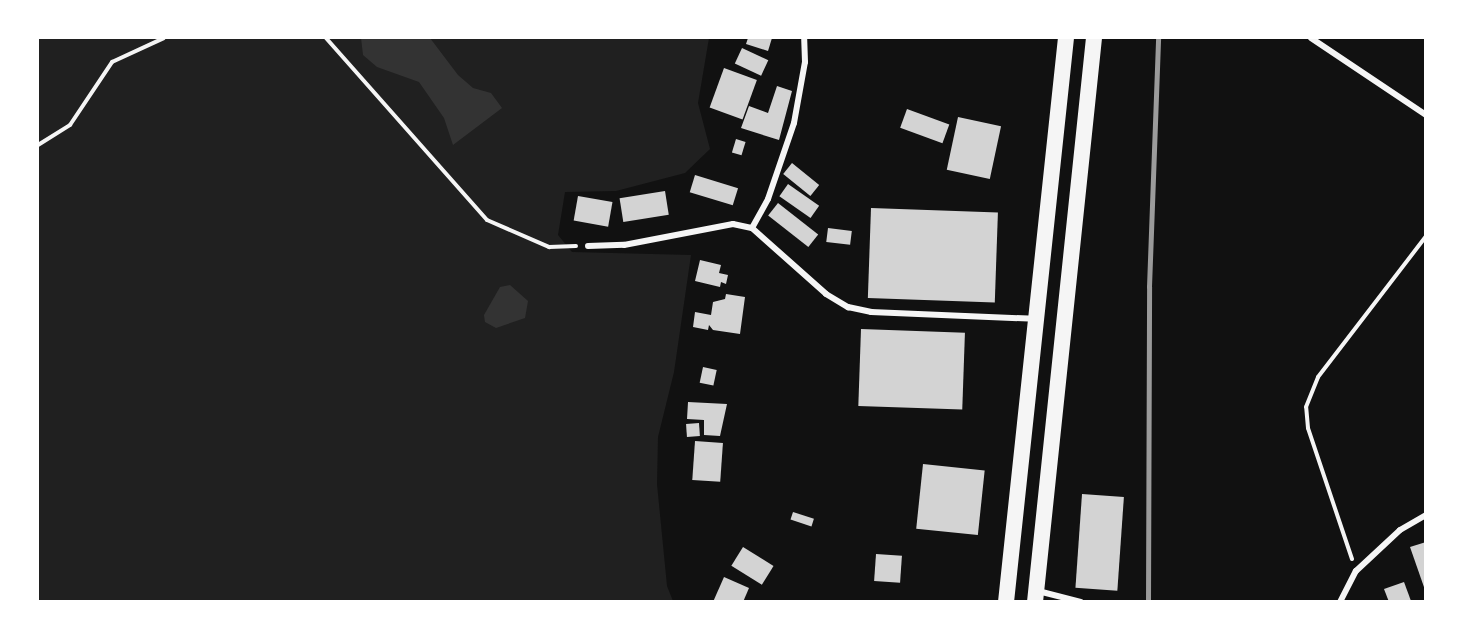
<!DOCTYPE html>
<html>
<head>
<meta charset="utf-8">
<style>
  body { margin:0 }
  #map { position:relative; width:1463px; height:639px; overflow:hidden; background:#111; font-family:"PT Sans Narrow",sans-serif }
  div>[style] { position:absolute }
  .green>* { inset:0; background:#202020 }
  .water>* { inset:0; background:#333 }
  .building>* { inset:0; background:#d3d3d3; transform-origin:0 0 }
  .path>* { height:4px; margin:-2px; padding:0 2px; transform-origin:2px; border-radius:2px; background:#f5f5f5 }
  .minor>* { height:6px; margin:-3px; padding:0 3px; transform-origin:3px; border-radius:3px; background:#f5f5f5 }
  .trunk>* { height:16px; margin:-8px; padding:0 8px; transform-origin:8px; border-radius:8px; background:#f5f5f5 }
  .rail>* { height:4.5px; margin:-2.25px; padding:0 2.25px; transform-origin:2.25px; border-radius:2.25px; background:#9a9a9a }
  span { translate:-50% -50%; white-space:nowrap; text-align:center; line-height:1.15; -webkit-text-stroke:5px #fff; paint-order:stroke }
  .frame { position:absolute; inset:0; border:39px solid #fff; pointer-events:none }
</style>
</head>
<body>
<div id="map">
  <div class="green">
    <i style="clip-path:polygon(38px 38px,709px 38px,698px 103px,710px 149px,685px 173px,616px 191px,565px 192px,558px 235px,572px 252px,691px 255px,674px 372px,658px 437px,657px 484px,667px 586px,673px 601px,38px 601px)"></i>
  </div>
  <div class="water">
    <i style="clip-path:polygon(361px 38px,430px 38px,458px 75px,473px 88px,491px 93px,502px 108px,453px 145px,444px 118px,419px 82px,377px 67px,363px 55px)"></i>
    <i style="clip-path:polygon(510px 285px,528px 301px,525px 318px,496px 328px,485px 322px,484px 315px,500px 287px)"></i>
  </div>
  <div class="building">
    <i style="clip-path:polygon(748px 38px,772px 38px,768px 51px,746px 44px)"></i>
    <i style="left:742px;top:48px;width:29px;height:17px;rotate:25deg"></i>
    <i style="left:724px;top:68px;width:35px;height:42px;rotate:20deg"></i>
    <i style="clip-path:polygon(777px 86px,792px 91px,779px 140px,741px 128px,749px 106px,768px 113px)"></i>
    <i style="left:907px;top:109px;width:45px;height:20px;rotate:20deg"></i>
    <i style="left:958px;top:117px;width:44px;height:54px;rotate:12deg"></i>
    <i style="left:736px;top:139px;width:10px;height:14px;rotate:17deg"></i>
    <i style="left:792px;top:163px;width:35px;height:14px;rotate:39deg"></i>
    <i style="left:695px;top:175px;width:45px;height:18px;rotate:17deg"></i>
    <i style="left:788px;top:184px;width:38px;height:15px;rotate:35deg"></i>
    <i style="left:665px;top:191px;width:24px;height:46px;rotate:81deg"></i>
    <i style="left:578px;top:196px;width:35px;height:25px;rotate:10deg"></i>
    <i style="left:778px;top:203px;width:51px;height:16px;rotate:38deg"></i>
    <i style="left:871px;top:208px;width:127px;height:90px;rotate:2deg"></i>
    <i style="left:828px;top:228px;width:24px;height:14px;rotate:7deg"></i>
    <i style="clip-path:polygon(700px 260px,721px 265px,719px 273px,728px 275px,726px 284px,721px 282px,720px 287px,695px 281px)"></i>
    <i style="clip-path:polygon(726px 294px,745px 297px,740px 334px,713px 330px,709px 325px,708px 330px,693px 327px,695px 312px,711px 315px,713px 302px,725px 299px)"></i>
    <i style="left:861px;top:329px;width:104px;height:77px;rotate:2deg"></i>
    <i style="left:703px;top:367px;width:14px;height:16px;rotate:12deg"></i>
    <i style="clip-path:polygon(688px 402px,727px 404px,720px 436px,704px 435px,704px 420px,687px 419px)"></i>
    <i style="left:699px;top:423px;width:13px;height:13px;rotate:86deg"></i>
    <i style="left:695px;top:441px;width:28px;height:39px;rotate:4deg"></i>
    <i style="left:923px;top:464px;width:62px;height:65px;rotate:6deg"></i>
    <i style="left:1082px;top:494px;width:42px;height:94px;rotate:4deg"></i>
    <i style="left:793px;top:512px;width:22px;height:8px;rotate:18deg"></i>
    <i style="clip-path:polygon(1426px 542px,1426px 589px,1425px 590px,1410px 547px)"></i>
    <i style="left:743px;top:547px;width:36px;height:22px;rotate:32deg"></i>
    <i style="left:876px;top:554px;width:26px;height:27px;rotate:4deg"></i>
    <i style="clip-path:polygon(724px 577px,749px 588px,743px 602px,713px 602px)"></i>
    <i style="clip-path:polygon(1404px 582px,1411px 601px,1389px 602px,1384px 589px)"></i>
  </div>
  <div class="path">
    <i style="left:326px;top:38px;width:243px;rotate:48.5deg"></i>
    <i style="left:487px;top:220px;width:68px;rotate:23.5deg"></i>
    <i style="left:549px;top:247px;width:27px;rotate:-2deg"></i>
    <i style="left:38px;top:145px;width:38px;rotate:-32deg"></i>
    <i style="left:70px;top:125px;width:76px;rotate:-56.3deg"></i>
    <i style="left:112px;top:62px;width:57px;rotate:-24.8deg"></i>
    <i style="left:1352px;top:559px;width:138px;rotate:-108.6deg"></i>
    <i style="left:1308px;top:428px;width:21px;rotate:-95deg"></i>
    <i style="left:1306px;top:407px;width:32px;rotate:-68deg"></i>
    <i style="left:1318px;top:377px;width:178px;rotate:-52.5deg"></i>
  </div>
  <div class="minor">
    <i style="left:1311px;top:38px;width:138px;rotate:33.8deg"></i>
    <i style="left:752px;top:228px;width:33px;rotate:-61deg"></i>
    <i style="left:768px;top:199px;width:80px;rotate:-71.1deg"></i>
    <i style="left:794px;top:123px;width:62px;rotate:-79.8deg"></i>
    <i style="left:805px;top:62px;width:24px;rotate:-92deg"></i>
    <i style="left:588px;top:246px;width:36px;rotate:-2deg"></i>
    <i style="left:624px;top:245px;width:111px;rotate:-10.9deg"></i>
    <i style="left:733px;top:224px;width:19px;rotate:12deg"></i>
    <i style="left:752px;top:228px;width:99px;rotate:41.7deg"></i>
    <i style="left:826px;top:294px;width:26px;rotate:31deg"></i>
    <i style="left:848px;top:307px;width:24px;rotate:12deg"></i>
    <i style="left:871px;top:312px;width:164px;rotate:2.4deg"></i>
    <i style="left:1038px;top:591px;width:44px;rotate:14.3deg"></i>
    <i style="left:1340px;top:602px;width:35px;rotate:-63deg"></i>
    <i style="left:1356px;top:571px;width:60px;rotate:-43deg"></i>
    <i style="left:1400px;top:530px;width:30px;rotate:-30deg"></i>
  </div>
  <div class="trunk">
    <i style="left:1006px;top:602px;width:567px;rotate:-83.93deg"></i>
    <i style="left:1035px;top:602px;width:567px;rotate:-84.03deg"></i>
  </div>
  <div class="rail">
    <i style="left:1148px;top:602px;width:315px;rotate:-89.8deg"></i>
    <i style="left:1149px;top:287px;width:249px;rotate:-87.9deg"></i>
  </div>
  <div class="frame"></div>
</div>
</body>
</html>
